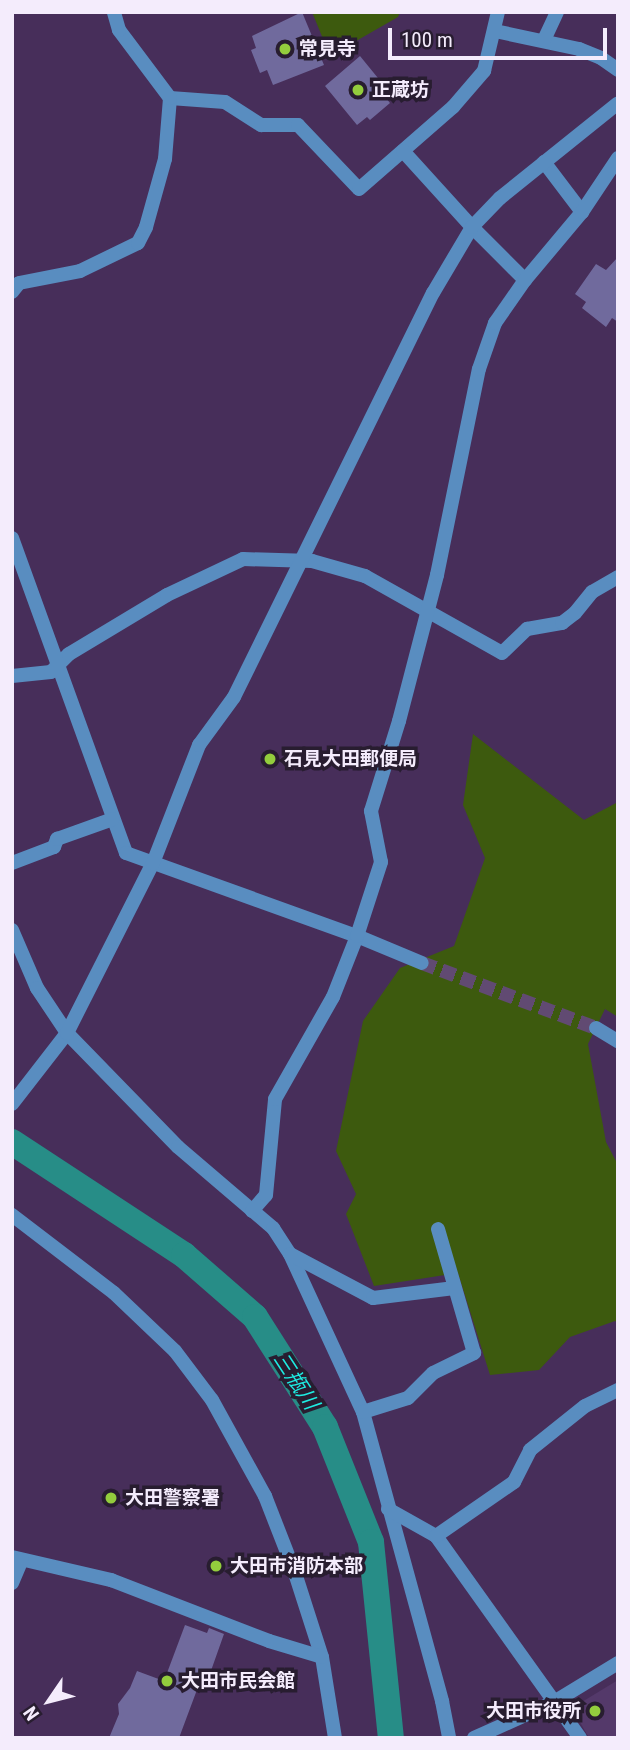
<!DOCTYPE html>
<html>
<head>
<meta charset="utf-8">
<style>
  body { margin:0 }
  #map { position:relative; width:630px; height:1750px; overflow:hidden; background:#472e5a; font-family:"Roboto Condensed","Noto Sans JP",sans-serif }
  div>[style] { position:absolute }
  .built>* { inset:0; background:#54396a }
  .green>* { inset:0; background:#3d5a0e }
  .river>* { height:26px; margin:-13px; padding:0 13px; transform-origin:13px; border-radius:13px; background:#278d87 }
  .building>* { inset:0; background:#706a9d }
  .minor-tunnel>* { height:14px; margin-top:-7px; transform-origin:0; background:repeating-linear-gradient(90deg,#614a72 0 14px,transparent 0 21px) }
  .minor>* { height:14px; margin:-7px; padding:0 7px; transform-origin:7px; border-radius:7px; background:#598dc0 }
  .dots>* { width:19px; height:19px; translate:-50% -50%; box-sizing:border-box; border:4px solid #281d30; border-radius:50% }
  span { translate:-50% -50%; white-space:nowrap; text-align:center; line-height:1.15; -webkit-text-stroke:7px #281d30; paint-order:stroke }
  .poi-label { font-size:19px; color:#f4ecfc; font-weight:700 }
  .left { translate:0 -50%; text-align:left }
  .right { translate:-100% -50%; text-align:right }
  .water-label { font-size:21px; color:#1eece2; font-style:italic }
  .frame { position:absolute; inset:0; border:14px solid #f4ecfc; pointer-events:none }
  .north { position:absolute; left:14px; top:1666px; width:70px; height:70px; -webkit-text-stroke:5px #281d30; paint-order:stroke; rotate:235deg; font-size:19px; font-weight:700; line-height:28px; text-align:center; color:#f4ecfc }
  .north::after { content:''; display:block; margin:auto; width:24px; height:32px; background:#f4ecfc; clip-path:polygon(50% 0,100% 100%,50% 72%,0 100%) }
  .scale { position:absolute; left:388px; top:28px; width:219px; height:32px; box-sizing:border-box; border:4px solid #f4ecfc; border-top:0; padding-left:9px; font-size:21px; line-height:24px; white-space:nowrap; color:#f4ecfc; -webkit-text-stroke:5px #281d30; paint-order:stroke }
</style>
</head>
<body>
<div id="map">
  <div class="built">
    <i style="clip-path:polygon(618px 1680px,618px 1738px,589px 1738px,572px 1708px)"></i>
  </div>
  <div class="green">
    <i style="clip-path:polygon(312px 12px,400px 12px,398px 17px,330px 56px)"></i>
    <i style="clip-path:polygon(473px 734px,584px 820px,618px 802px,618px 1017px,605px 1009px,588px 1044px,606px 1142px,618px 1165px,618px 1323px,615px 1321px,570px 1337px,539px 1370px,490px 1375px,458px 1273px,374px 1286px,346px 1214px,356px 1194px,336px 1151px,363px 1021px,400px 968px,454px 946px,485px 858px,463px 805px)"></i>
  </div>
  <div class="river">
    <i style="left:12px;top:1142px;width:206px;rotate:33.3deg"></i>
    <i style="left:184px;top:1255px;width:94px;rotate:41.1deg"></i>
    <i style="left:255px;top:1317px;width:130px;rotate:57.5deg"></i>
    <i style="left:325px;top:1427px;width:124px;rotate:68.2deg"></i>
    <i style="left:371px;top:1542px;width:197px;rotate:84.2deg"></i>
  </div>
  <div class="building">
    <i style="clip-path:polygon(302px 12px,324px 65px,273px 85px,267px 70px,260px 73px,251px 50px,256px 48px,252px 36px)"></i>
    <i style="clip-path:polygon(360px 56px,391px 94px,386px 98px,390px 103px,370px 120px,367px 117px,357px 125px,325px 86px)"></i>
    <i style="clip-path:polygon(618px 257px,618px 322px,612px 318px,606px 327px,582px 308px,586px 302px,575px 294px,596px 264px,606px 270px)"></i>
    <i style="clip-path:polygon(185px 1625px,207px 1633px,209px 1628px,224px 1634px,207px 1682px,201px 1679px,179px 1738px,109px 1738px,119px 1714px,118px 1704px,130px 1688px,137px 1671px,164px 1681px)"></i>
  </div>
  <div class="minor-tunnel">
    <i style="left:422px;top:963px;width:186px;rotate:20.5deg"></i>
  </div>
  <div class="minor">
    <i style="left:495px;top:31px;width:86px;rotate:12.1deg"></i>
    <i style="left:579px;top:49px;width:24px;rotate:22deg"></i>
    <i style="left:601px;top:58px;width:21px;rotate:35deg"></i>
    <i style="left:544px;top:40px;width:31px;rotate:-65deg"></i>
    <i style="left:170px;top:98px;width:55px;rotate:4.2deg"></i>
    <i style="left:225px;top:102px;width:43px;rotate:32.6deg"></i>
    <i style="left:261px;top:125px;width:37px"></i>
    <i style="left:298px;top:125px;width:88px;rotate:46.4deg"></i>
    <i style="left:359px;top:189px;width:125px;rotate:-41.1deg"></i>
    <i style="left:453px;top:107px;width:48px;rotate:-49.3deg"></i>
    <i style="left:484px;top:71px;width:61px;rotate:-76.7deg"></i>
    <i style="left:403px;top:151px;width:103px;rotate:47.8deg"></i>
    <i style="left:472px;top:227px;width:75px;rotate:45deg"></i>
    <i style="left:544px;top:162px;width:63px;rotate:52.8deg"></i>
    <i style="left:12px;top:292px;width:11px;rotate:-52deg"></i>
    <i style="left:19px;top:283px;width:62px;rotate:-11.1deg"></i>
    <i style="left:80px;top:271px;width:64px;rotate:-25.8deg"></i>
    <i style="left:138px;top:243px;width:18px;rotate:-63deg"></i>
    <i style="left:146px;top:227px;width:71px;rotate:-74.4deg"></i>
    <i style="left:165px;top:159px;width:61px;rotate:-85.3deg"></i>
    <i style="left:170px;top:98px;width:85px;rotate:-126.9deg"></i>
    <i style="left:119px;top:30px;width:19px;rotate:-106deg"></i>
    <i style="left:12px;top:538px;width:335px;rotate:70.1deg"></i>
    <i style="left:126px;top:853px;width:245px;rotate:19.8deg"></i>
    <i style="left:357px;top:936px;width:70px;rotate:22.6deg"></i>
    <i style="left:12px;top:676px;width:39px;rotate:-6deg"></i>
    <i style="left:51px;top:672px;width:25px;rotate:-45deg"></i>
    <i style="left:69px;top:654px;width:114px;rotate:-31deg"></i>
    <i style="left:167px;top:595px;width:84px;rotate:-25.3deg"></i>
    <i style="left:243px;top:559px;width:69px;rotate:1.7deg"></i>
    <i style="left:312px;top:561px;width:55px;rotate:15.8deg"></i>
    <i style="left:365px;top:576px;width:157px;rotate:29.3deg"></i>
    <i style="left:502px;top:653px;width:35px;rotate:-44deg"></i>
    <i style="left:527px;top:629px;width:36px;rotate:-10deg"></i>
    <i style="left:562px;top:623px;width:16px;rotate:-38deg"></i>
    <i style="left:575px;top:613px;width:27px;rotate:-51deg"></i>
    <i style="left:592px;top:592px;width:30px;rotate:-30deg"></i>
    <i style="left:12px;top:863px;width:45px;rotate:-20.9deg"></i>
    <i style="left:54px;top:847px;width:9px;rotate:-69deg"></i>
    <i style="left:57px;top:839px;width:59px;rotate:-19.7deg"></i>
    <i style="left:12px;top:930px;width:63px;rotate:66.7deg"></i>
    <i style="left:37px;top:988px;width:54px;rotate:56.3deg"></i>
    <i style="left:67px;top:1033px;width:159px;rotate:45.8deg"></i>
    <i style="left:178px;top:1147px;width:125px;rotate:40.5deg"></i>
    <i style="left:273px;top:1228px;width:31px;rotate:57deg"></i>
    <i style="left:290px;top:1254px;width:174px;rotate:65.2deg"></i>
    <i style="left:363px;top:1412px;width:300px;rotate:74.7deg"></i>
    <i style="left:442px;top:1701px;width:38px;rotate:79deg"></i>
    <i style="left:596px;top:1028px;width:26px;rotate:31deg"></i>
    <i style="left:12px;top:1104px;width:90px;rotate:-52.2deg"></i>
    <i style="left:67px;top:1033px;width:191px;rotate:-63.2deg"></i>
    <i style="left:153px;top:863px;width:127px;rotate:-68.7deg"></i>
    <i style="left:199px;top:745px;width:59px;rotate:-53.9deg"></i>
    <i style="left:234px;top:697px;width:450px;rotate:-63.8deg"></i>
    <i style="left:433px;top:293px;width:77px;rotate:-59.4deg"></i>
    <i style="left:472px;top:227px;width:40px;rotate:-46deg"></i>
    <i style="left:500px;top:198px;width:151px;rotate:-38.8deg"></i>
    <i style="left:252px;top:1211px;width:21px;rotate:-49deg"></i>
    <i style="left:266px;top:1195px;width:96px;rotate:-84.6deg"></i>
    <i style="left:275px;top:1099px;width:117px;rotate:-60.4deg"></i>
    <i style="left:333px;top:997px;width:66px;rotate:-68.5deg"></i>
    <i style="left:357px;top:936px;width:78px;rotate:-72deg"></i>
    <i style="left:381px;top:862px;width:52px;rotate:-101.1deg"></i>
    <i style="left:371px;top:811px;width:94px;rotate:-72.7deg"></i>
    <i style="left:399px;top:721px;width:151px;rotate:-75.4deg"></i>
    <i style="left:437px;top:575px;width:210px;rotate:-78.5deg"></i>
    <i style="left:479px;top:369px;width:49px;rotate:-70.8deg"></i>
    <i style="left:495px;top:323px;width:52px;rotate:-55.1deg"></i>
    <i style="left:525px;top:280px;width:89px;rotate:-50deg"></i>
    <i style="left:582px;top:212px;width:65px;rotate:-56.3deg"></i>
    <i style="left:12px;top:1215px;width:128px;rotate:37.4deg"></i>
    <i style="left:114px;top:1293px;width:84px;rotate:43.6deg"></i>
    <i style="left:175px;top:1351px;width:61px;rotate:52.9deg"></i>
    <i style="left:212px;top:1400px;width:110px;rotate:61.1deg"></i>
    <i style="left:265px;top:1496px;width:83px;rotate:68.7deg"></i>
    <i style="left:295px;top:1573px;width:88px;rotate:72.2deg"></i>
    <i style="left:322px;top:1657px;width:82px;rotate:80.9deg"></i>
    <i style="left:290px;top:1254px;width:94px;rotate:27.9deg"></i>
    <i style="left:373px;top:1298px;width:82px;rotate:-7deg"></i>
    <i style="left:363px;top:1412px;width:47px;rotate:-17.3deg"></i>
    <i style="left:408px;top:1398px;width:35px;rotate:-45deg"></i>
    <i style="left:433px;top:1373px;width:46px;rotate:-26deg"></i>
    <i style="left:474px;top:1353px;width:129px;rotate:-106.2deg"></i>
    <i style="left:388px;top:1509px;width:55px;rotate:29.4deg"></i>
    <i style="left:436px;top:1536px;width:248px;rotate:54.5deg"></i>
    <i style="left:436px;top:1536px;width:95px;rotate:-34.7deg"></i>
    <i style="left:514px;top:1482px;width:36px;rotate:-63deg"></i>
    <i style="left:530px;top:1450px;width:70px;rotate:-38.7deg"></i>
    <i style="left:585px;top:1406px;width:37px;rotate:-26deg"></i>
    <i style="left:12px;top:1557px;width:102px;rotate:13.1deg"></i>
    <i style="left:111px;top:1580px;width:169px;rotate:21.1deg"></i>
    <i style="left:269px;top:1641px;width:55px;rotate:16.8deg"></i>
    <i style="left:12px;top:1583px;width:25px;rotate:-67deg"></i>
    <i style="left:474px;top:1738px;width:88px;rotate:-24.2deg"></i>
    <i style="left:554px;top:1702px;width:75px;rotate:-31.4deg"></i>
  </div>
  <div class="dots">
    <i style="left:285px;top:49px;background:#93cd3d"></i>
    <i style="left:358px;top:90px;background:#93cd3d"></i>
    <i style="left:270px;top:759px;background:#93cd3d"></i>
    <i style="left:111px;top:1498px;background:#93cd3d"></i>
    <i style="left:216px;top:1566px;background:#93cd3d"></i>
    <i style="left:167px;top:1681px;background:#93cd3d"></i>
    <i style="left:595px;top:1711px;background:#93cd3d"></i>
  </div>
  <div class="poi-label">
    <span class="left" style="left:299px;top:49px">常見寺</span>
    <span class="left" style="left:372px;top:90px">正蔵坊</span>
    <span class="left" style="left:284px;top:759px">石見大田郵便局</span>
    <span class="left" style="left:125px;top:1498px">大田警察署</span>
    <span class="left" style="left:230px;top:1566px">大田市消防本部</span>
    <span class="left" style="left:181px;top:1681px">大田市民会館</span>
    <span class="right" style="left:581px;top:1711px">大田市役所</span>
  </div>
  <div class="water-label">
    <span style="left:296px;top:1381px;rotate:57deg">三瓶川</span>
  </div>
  <div class="frame"></div>
  <div class="north">N</div>
  <div class="scale">100 m</div>
</div>
</body>
</html>
